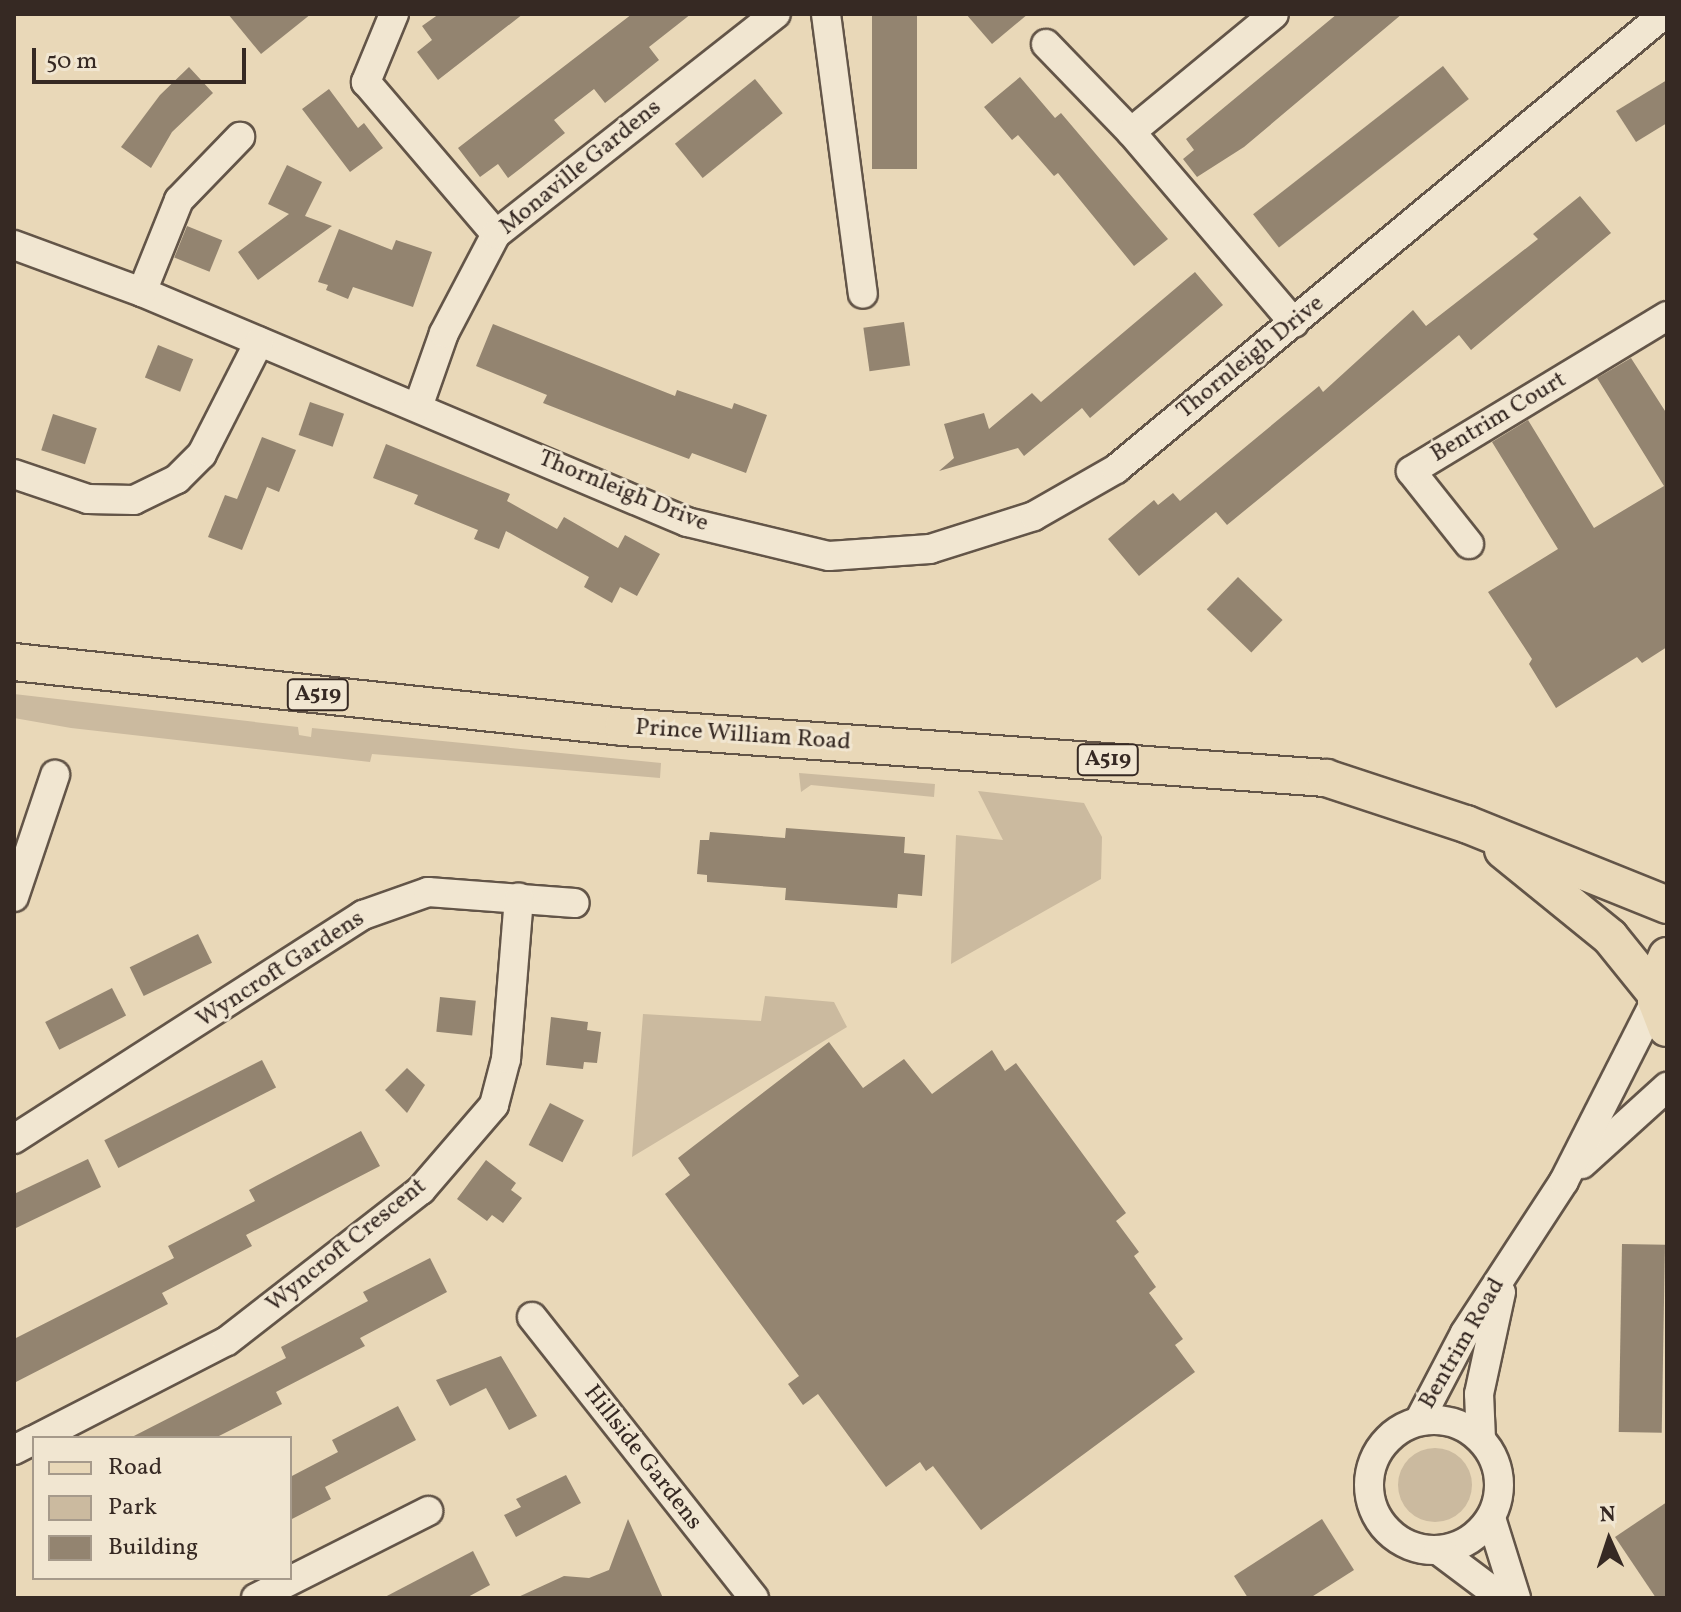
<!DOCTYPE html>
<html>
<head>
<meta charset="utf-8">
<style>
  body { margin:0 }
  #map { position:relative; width:1681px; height:1612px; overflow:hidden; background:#e9d8b8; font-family:Vollkorn,serif }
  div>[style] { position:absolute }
  .green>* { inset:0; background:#cbba9f }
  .round { border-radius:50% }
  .building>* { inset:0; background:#938470; transform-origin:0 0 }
  .roads { filter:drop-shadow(2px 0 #635548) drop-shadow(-2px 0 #635548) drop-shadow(0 2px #635548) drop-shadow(0 -2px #635548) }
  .minor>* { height:28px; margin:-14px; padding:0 14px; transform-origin:14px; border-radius:14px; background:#f1e6d1 }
  .minor>.ring { margin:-14px; padding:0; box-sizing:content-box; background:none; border:28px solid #f1e6d1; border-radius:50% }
  .major>* { height:36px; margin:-18px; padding:0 18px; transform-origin:18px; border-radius:18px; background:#e9d8b8 }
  span { translate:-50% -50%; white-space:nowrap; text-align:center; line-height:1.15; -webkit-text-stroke:6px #f1e6d1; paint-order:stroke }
  .shield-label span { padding:2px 6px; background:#f1e6d1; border:2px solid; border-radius:6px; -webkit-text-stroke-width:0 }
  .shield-label { font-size:22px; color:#362923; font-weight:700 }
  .street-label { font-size:24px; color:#362923 }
  .frame { position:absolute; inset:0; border:16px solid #362923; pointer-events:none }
  .legend { position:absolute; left:32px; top:1436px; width:260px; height:144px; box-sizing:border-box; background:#f1e6d1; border:2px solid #a69a8b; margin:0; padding:10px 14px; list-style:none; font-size:24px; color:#362923 }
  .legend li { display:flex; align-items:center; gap:16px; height:40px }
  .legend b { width:40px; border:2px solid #a69a8b }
  .north { position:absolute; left:1569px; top:1500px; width:80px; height:80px; -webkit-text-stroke:6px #f1e6d1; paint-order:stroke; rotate:357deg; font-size:22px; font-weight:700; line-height:32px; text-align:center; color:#362923 }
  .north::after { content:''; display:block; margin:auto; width:28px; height:36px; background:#362923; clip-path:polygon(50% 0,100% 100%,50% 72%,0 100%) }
  .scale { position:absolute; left:32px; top:48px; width:214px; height:36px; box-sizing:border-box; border:4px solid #362923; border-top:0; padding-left:10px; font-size:24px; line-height:28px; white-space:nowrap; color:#362923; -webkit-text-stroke:6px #f1e6d1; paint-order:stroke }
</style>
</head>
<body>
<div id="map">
  <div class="green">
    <i style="clip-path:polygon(14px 694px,298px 727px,299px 735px,311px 737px,312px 728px,661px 763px,660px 778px,372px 754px,370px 762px,71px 728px,14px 718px)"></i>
    <i style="clip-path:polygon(799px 773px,935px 784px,934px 797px,811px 785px,801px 792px)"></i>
    <i style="clip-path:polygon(978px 791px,1084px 803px,1102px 837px,1101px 879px,951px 964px,956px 835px,1003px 840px)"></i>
    <i style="clip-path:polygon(765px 996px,834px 1002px,847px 1027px,632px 1157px,643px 1014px,761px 1021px)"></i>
    <i class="round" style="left:1398px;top:1448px;width:74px;height:74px"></i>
  </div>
  <div class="building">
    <i style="clip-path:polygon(228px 14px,311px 14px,261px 54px)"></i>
    <i style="clip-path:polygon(439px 14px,523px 14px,438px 80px,417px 52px,432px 40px,422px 26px)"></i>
    <i style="clip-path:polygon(632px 14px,691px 14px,649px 47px,659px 60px,624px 88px,605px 103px,594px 89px,554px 120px,565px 133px,521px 168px,508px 178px,498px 164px,480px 177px,458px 148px)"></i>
    <i style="left:872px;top:14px;width:45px;height:155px"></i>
    <i style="clip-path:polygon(966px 14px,1028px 14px,992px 44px)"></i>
    <i style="clip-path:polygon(1337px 14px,1402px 14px,1244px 147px,1197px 177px,1183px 159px,1194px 150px,1186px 139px)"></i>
    <i style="left:1443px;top:66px;width:42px;height:241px;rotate:52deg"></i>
    <i style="clip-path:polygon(189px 67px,213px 93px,172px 132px,151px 168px,121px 147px,160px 95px)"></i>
    <i style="clip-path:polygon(1020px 77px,1055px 118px,1061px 113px,1168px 239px,1134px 266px,1058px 173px,1054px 176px,1018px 135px,1012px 140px,984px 107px)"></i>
    <i style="left:755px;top:79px;width:44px;height:103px;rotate:51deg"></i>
    <i style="clip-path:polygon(1667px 80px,1667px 123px,1636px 142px,1616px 111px)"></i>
    <i style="clip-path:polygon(329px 89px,358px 128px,364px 123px,383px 148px,350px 172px,302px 109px)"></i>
    <i style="clip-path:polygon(287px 165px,322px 182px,305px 216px,332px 226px,258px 280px,238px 252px,289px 214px,268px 204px)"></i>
    <i style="clip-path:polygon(1580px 196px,1611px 233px,1471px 350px,1459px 335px,1227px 525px,1216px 512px,1139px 576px,1108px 539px,1154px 500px,1158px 505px,1173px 493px,1180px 501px,1319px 386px,1323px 392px,1413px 310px,1426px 326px,1538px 239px,1533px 234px)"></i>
    <i style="left:187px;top:226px;width:38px;height:34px;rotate:22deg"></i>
    <i style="clip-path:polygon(339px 229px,392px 250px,396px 240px,432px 252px,413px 307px,353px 287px,348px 299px,326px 290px,328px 285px,318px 282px)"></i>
    <i style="clip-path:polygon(1195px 272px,1223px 305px,1090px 418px,1082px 408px,1024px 456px,1018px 448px,939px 471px,954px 458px,944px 424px,984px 413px,989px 429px,1032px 393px,1041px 402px)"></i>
    <i style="left:904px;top:322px;width:44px;height:41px;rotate:82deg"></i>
    <i style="clip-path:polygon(493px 324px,675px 396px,677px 390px,732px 409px,734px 403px,767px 415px,746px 473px,692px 453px,689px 459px,607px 428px,543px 403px,547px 395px,476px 366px)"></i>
    <i style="left:158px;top:345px;width:38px;height:35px;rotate:22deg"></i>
    <i style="clip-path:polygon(1631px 358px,1667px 414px,1667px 647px,1642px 663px,1637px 657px,1556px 708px,1529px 664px,1532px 659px,1488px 592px,1558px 549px,1492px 442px,1528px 420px,1594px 528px,1664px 486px,1597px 378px)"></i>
    <i style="left:310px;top:402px;width:36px;height:35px;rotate:19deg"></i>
    <i style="left:53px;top:414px;width:46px;height:38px;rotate:18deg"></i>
    <i style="clip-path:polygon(262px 437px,296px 450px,279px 492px,267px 487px,242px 550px,208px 537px,225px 495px,237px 499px)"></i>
    <i style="clip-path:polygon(386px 444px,510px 494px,507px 501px,557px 529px,564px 517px,618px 548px,625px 535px,660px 554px,637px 596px,620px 587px,612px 603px,584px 587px,589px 577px,506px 531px,499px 549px,474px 539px,478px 530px,414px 504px,418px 495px,373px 478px)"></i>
    <i style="left:1238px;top:577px;width:62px;height:45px;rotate:44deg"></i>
    <i style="clip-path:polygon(786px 828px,905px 837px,904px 853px,925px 855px,922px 896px,898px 894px,897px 908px,785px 900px,786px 888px,707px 882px,707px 875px,697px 874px,700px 840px,709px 840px,710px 832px,785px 838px)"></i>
    <i style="left:198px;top:934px;width:32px;height:76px;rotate:64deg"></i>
    <i style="left:112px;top:988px;width:31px;height:75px;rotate:63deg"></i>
    <i style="left:440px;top:997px;width:36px;height:35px;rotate:6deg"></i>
    <i style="clip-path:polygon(551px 1017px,588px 1022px,587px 1030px,601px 1032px,597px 1063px,584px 1062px,583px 1069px,546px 1065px)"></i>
    <i style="clip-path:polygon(829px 1042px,863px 1088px,904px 1059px,932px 1094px,992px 1050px,1005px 1071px,1016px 1063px,1126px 1213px,1116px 1221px,1139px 1252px,1134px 1256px,1156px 1287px,1149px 1293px,1183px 1339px,1175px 1345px,1195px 1372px,981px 1530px,933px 1466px,926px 1471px,920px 1462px,886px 1487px,818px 1394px,803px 1405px,788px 1384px,799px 1376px,665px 1194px,690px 1175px,678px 1158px)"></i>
    <i style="left:262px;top:1060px;width:31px;height:177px;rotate:63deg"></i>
    <i style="clip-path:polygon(407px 1068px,425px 1085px,407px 1113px,385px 1090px)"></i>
    <i style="left:550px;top:1103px;width:38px;height:47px;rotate:27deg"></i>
    <i style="clip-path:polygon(361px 1131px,380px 1166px,246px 1235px,252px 1246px,162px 1293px,168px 1304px,14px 1383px,14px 1339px,174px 1258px,168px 1246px,255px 1201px,249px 1190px)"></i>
    <i style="clip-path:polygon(88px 1159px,101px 1187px,14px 1229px,14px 1194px)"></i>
    <i style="clip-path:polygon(486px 1160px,516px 1183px,511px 1190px,522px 1198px,503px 1223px,492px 1215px,487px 1221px,457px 1199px)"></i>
    <i style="left:1622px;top:1244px;width:43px;height:188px;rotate:1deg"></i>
    <i style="clip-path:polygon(430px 1258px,447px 1292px,360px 1338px,365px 1346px,276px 1392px,282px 1404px,215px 1438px,130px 1438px,286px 1358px,281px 1347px,368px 1301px,363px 1292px)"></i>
    <i style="clip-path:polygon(501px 1356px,537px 1416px,509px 1430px,486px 1388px,450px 1406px,436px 1380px)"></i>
    <i style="clip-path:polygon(398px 1406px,416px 1440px,325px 1487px,331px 1499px,290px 1520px,290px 1477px,338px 1452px,332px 1440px)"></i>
    <i style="clip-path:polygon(566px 1475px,581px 1503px,516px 1537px,504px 1515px,521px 1507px,516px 1499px)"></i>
    <i style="clip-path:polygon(1667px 1502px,1667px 1598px,1656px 1598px,1615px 1537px)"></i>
    <i style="clip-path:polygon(628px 1519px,663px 1598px,516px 1598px,564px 1576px,589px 1578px,609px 1570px)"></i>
    <i style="clip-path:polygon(1322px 1519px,1354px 1570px,1310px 1598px,1248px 1598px,1234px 1576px)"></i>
    <i style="clip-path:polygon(473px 1551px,490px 1585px,466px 1598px,383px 1598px)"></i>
  </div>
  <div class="roads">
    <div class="minor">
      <i style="left:394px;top:14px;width:74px;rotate:112.4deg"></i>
      <i style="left:366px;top:82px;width:200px;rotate:49.5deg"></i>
      <i style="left:826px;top:14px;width:282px;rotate:82.5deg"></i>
      <i style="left:1046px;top:44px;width:122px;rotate:46deg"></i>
      <i style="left:1131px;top:132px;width:251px;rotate:49.5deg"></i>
      <i style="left:1131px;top:132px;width:185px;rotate:-39.5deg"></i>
      <i style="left:14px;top:245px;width:136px;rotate:20.2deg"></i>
      <i style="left:142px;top:292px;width:592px;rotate:22.88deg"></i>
      <i style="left:687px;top:522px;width:146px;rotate:13.5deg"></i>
      <i style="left:829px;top:556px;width:101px;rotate:-4deg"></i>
      <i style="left:930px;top:549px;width:109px;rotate:-17.6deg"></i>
      <i style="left:1034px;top:516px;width:95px;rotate:-29.8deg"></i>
      <i style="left:1116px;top:469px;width:712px;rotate:-39.7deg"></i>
      <i style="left:142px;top:292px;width:99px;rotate:-68.1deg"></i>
      <i style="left:179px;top:200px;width:88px;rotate:-45.9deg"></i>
      <i style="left:418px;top:407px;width:78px;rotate:-70.6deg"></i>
      <i style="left:444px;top:333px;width:112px;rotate:-62.3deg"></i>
      <i style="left:496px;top:234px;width:356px;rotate:-38.2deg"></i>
      <i style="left:14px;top:474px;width:78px;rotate:18.7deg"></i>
      <i style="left:88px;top:499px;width:46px;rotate:1.2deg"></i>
      <i style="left:134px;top:500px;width:48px;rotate:-26deg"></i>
      <i style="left:177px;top:479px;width:35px;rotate:-45deg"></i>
      <i style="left:202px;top:454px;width:126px;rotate:-63deg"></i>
      <i style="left:1469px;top:544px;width:93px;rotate:-128.5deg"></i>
      <i style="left:1411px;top:471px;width:299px;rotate:-31.2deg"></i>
      <i style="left:14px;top:897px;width:129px;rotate:-71.4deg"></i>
      <i style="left:14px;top:1139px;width:415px;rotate:-32.7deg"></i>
      <i style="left:363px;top:915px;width:69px;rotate:-19.5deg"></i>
      <i style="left:428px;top:892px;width:147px;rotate:4.3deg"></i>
      <i style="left:1582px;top:1164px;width:115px;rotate:-42.2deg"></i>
      <i style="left:532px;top:1317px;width:358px;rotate:51.7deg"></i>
      <i class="ring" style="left:1369px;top:1420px;width:102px;height:102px"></i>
      <i style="left:1419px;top:1421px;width:99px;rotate:-62.4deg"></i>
      <i style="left:1465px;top:1333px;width:181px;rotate:-56.9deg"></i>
      <i style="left:1564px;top:1181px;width:203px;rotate:-63.1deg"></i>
      <i style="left:38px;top:1438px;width:212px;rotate:-27.2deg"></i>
      <i style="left:227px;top:1341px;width:246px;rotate:-37.9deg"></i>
      <i style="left:421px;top:1190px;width:112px;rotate:-49.3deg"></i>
      <i style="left:494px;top:1105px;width:48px;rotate:-75.4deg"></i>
      <i style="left:506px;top:1059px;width:162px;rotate:-85.4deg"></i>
      <i style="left:1481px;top:1439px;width:45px;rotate:-92.5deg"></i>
      <i style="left:1479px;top:1394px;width:104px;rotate:-77.8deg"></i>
      <i style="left:14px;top:1450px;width:22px;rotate:-27deg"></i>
      <i style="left:1491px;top:1518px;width:84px;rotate:72.6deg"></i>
      <i style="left:1438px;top:1550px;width:80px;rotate:36.9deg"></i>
      <i style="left:256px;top:1598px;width:193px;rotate:-26.8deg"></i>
    </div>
    <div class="major">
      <i style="left:14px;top:662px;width:612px;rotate:6.09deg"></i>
      <i style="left:623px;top:727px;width:705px;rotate:4.15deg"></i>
      <i style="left:1326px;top:778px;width:147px;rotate:18.2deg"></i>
      <i style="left:1466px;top:824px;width:217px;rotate:21.9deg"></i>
      <i style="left:1503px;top:850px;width:138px;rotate:39.1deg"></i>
      <i style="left:1610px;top:937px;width:73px;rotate:51.1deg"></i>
      <i style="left:1667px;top:956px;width:25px;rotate:113deg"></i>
      <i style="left:1657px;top:979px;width:21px;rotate:93deg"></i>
      <i style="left:1656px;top:1000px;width:30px;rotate:69deg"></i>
    </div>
  </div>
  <div class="shield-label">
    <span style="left:318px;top:695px">A519</span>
    <span style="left:1108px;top:760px">A519</span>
  </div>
  <div class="street-label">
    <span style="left:581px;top:168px;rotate:-39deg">Monaville Gardens</span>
    <span style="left:1251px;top:358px;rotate:-39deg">Thornleigh Drive</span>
    <span style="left:1499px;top:418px;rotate:-31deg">Bentrim Court</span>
    <span style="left:623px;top:492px;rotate:22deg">Thornleigh Drive</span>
    <span style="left:743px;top:736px;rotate:4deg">Prince William Road</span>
    <span style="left:281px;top:970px;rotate:-33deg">Wyncroft Gardens</span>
    <span style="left:347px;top:1246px;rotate:-39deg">Wyncroft Crescent</span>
    <span style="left:1463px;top:1344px;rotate:-60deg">Bentrim Road</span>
    <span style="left:642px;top:1458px;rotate:52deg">Hillside Gardens</span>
  </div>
  <div class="frame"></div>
  <ul class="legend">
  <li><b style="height:10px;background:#e9d8b8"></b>Road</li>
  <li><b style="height:22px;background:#cbba9f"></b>Park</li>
  <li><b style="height:22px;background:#938470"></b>Building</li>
  </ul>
  <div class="north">N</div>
  <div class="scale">50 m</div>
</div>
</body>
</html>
